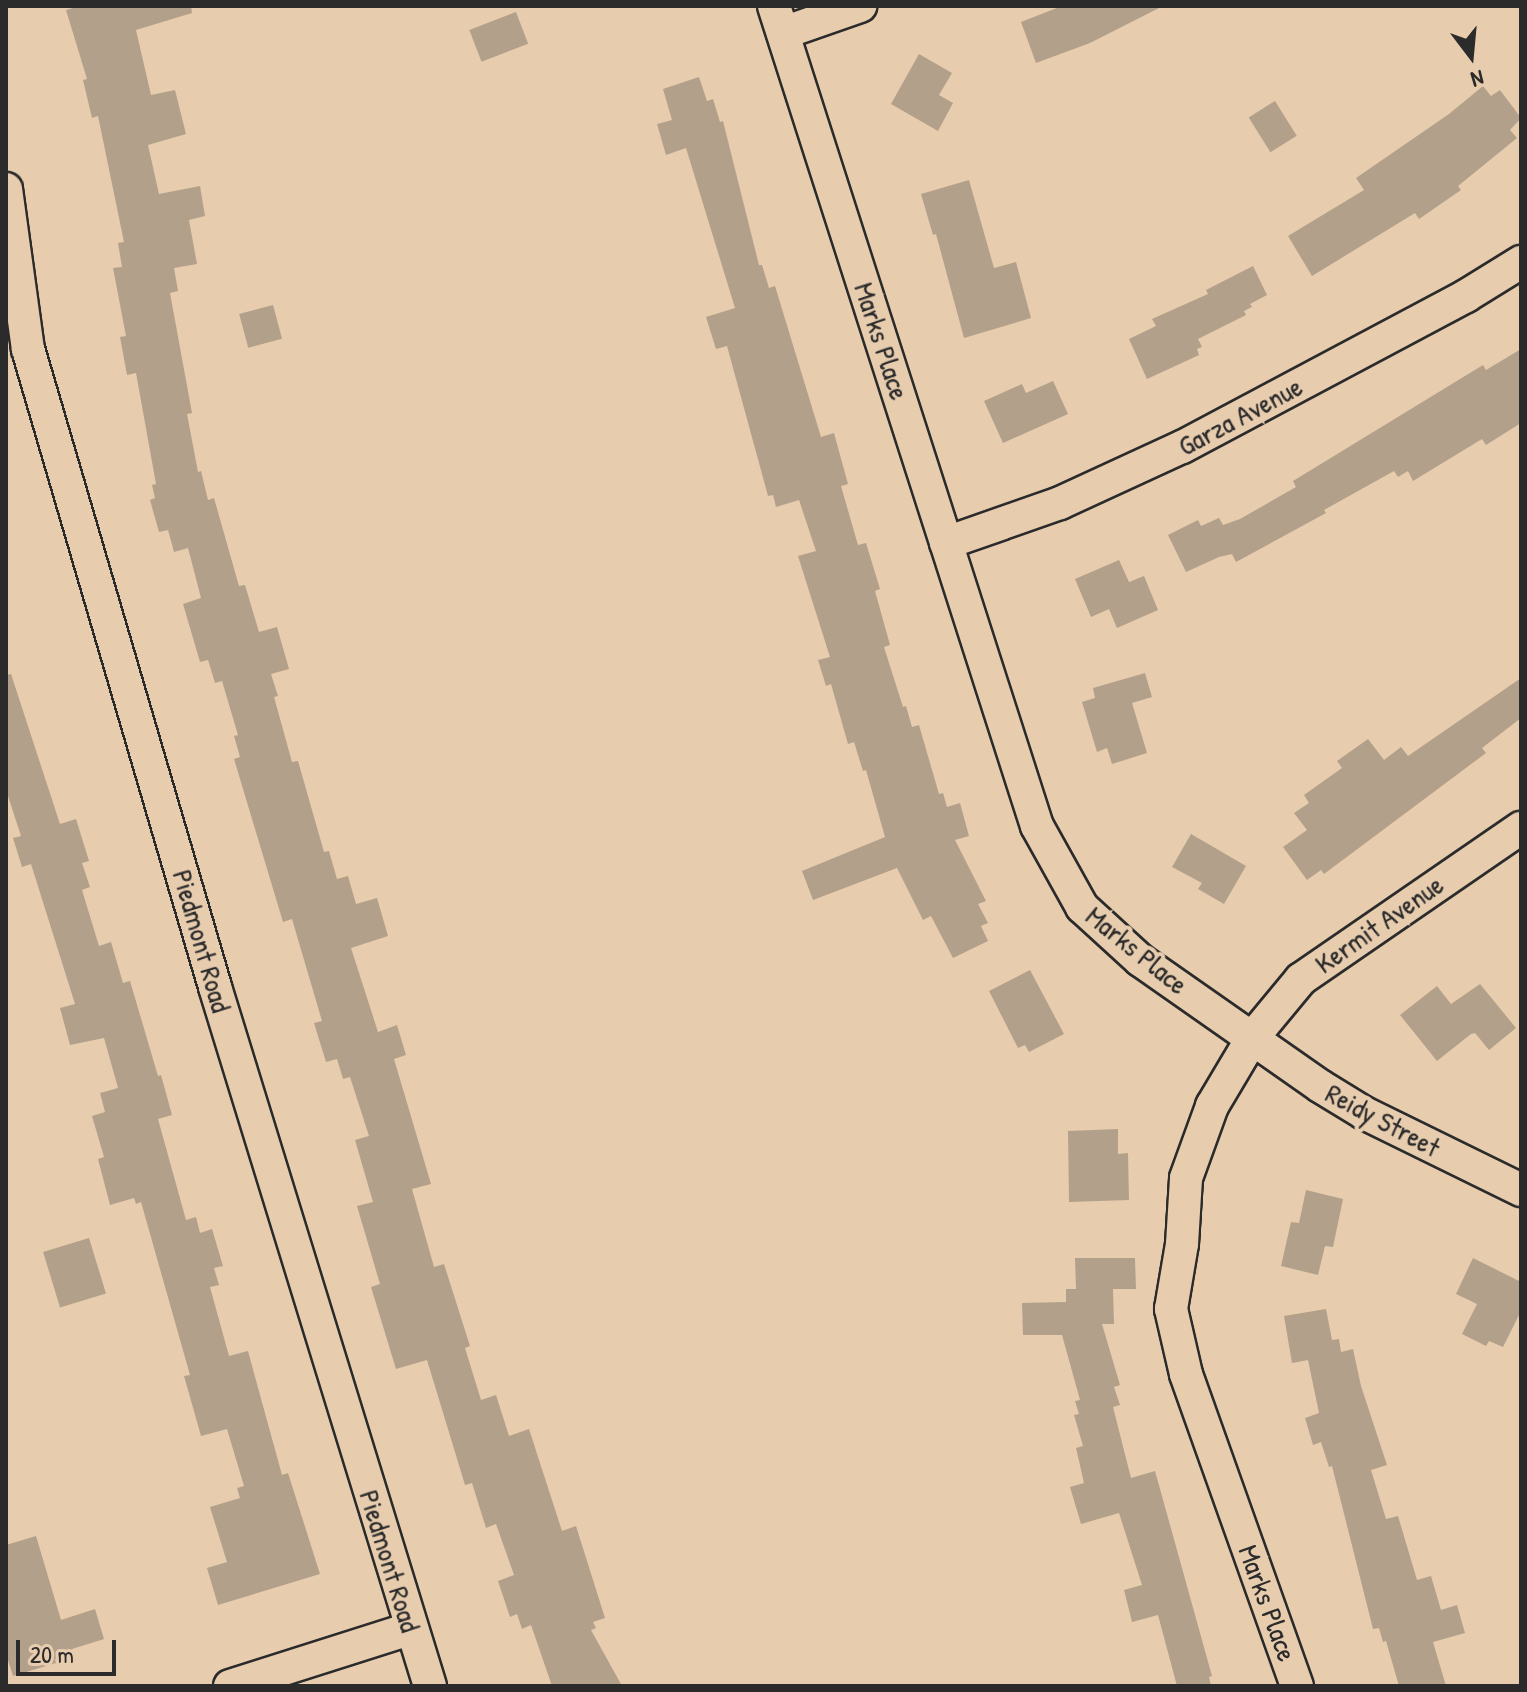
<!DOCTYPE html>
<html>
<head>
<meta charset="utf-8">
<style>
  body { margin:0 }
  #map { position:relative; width:1527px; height:1692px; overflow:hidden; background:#e7ccae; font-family:"Patrick Hand",sans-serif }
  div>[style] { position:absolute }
  .building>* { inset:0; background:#b2a08a; transform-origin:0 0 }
  .roads { filter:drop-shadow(2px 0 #2b2b2b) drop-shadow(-2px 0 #2b2b2b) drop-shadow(0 2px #2b2b2b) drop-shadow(0 -2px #2b2b2b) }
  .street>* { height:32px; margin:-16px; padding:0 16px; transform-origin:16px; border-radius:16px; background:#e7ccae }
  span { translate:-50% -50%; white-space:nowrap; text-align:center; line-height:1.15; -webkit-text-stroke:8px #e7ccae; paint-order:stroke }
  .street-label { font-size:28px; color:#2b2b2b }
  .frame { position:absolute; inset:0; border:8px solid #2b2b2b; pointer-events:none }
  .north { position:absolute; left:1431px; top:16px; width:80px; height:80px; -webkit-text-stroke:6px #e7ccae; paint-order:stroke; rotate:164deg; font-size:22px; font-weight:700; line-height:32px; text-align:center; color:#2b2b2b }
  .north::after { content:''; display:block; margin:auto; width:28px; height:36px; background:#2b2b2b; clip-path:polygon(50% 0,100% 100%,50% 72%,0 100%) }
  .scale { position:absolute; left:16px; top:1640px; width:100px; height:36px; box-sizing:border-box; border:4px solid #2b2b2b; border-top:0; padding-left:10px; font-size:24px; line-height:28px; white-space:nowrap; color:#2b2b2b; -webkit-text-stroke:6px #e7ccae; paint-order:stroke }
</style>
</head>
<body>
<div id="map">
  <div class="building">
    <i style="clip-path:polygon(80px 6px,191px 6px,192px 13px,136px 30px,151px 95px,175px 90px,186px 134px,148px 145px,159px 194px,200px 186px,205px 216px,189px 220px,197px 264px,174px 268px,178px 291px,170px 293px,192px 413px,187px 414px,198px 472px,201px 471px,208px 500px,214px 498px,239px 586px,245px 585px,259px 632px,277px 627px,289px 669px,271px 674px,278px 696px,274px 697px,292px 762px,298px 761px,324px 852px,329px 851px,337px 879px,348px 876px,356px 904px,377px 898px,388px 936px,351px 948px,378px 1032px,397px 1025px,406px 1055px,394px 1059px,431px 1184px,412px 1189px,434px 1267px,444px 1264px,470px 1346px,465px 1348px,481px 1400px,496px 1395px,509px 1436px,529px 1429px,562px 1531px,576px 1526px,605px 1618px,593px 1622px,596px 1628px,591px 1630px,622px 1686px,552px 1686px,531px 1625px,522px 1629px,517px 1614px,510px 1617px,498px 1581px,514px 1575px,496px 1524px,486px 1528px,472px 1483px,465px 1485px,427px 1360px,396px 1369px,371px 1287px,380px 1284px,357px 1206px,373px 1202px,355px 1140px,369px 1136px,350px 1077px,343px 1079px,337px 1059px,326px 1062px,314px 1023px,322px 1021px,292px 919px,283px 922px,234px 759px,240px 757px,234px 736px,238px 735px,222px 681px,215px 683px,208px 660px,200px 662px,183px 604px,201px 598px,188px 548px,174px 552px,168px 530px,159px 532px,150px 500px,155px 498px,152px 485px,156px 484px,136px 373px,127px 375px,120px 337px,126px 336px,113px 268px,122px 267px,118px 243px,124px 242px,98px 116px,92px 118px,83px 80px,87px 79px,66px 10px)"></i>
    <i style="clip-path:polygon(1062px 6px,1163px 6px,1090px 43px,1036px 63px,1021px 22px)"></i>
    <i style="left:516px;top:12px;width:34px;height:50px;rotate:69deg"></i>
    <i style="clip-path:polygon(919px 54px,952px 73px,939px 95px,953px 103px,938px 131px,891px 104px)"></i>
    <i style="clip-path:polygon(699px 77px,707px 101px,713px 99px,720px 122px,723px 121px,759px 265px,762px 265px,769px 288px,775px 286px,821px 437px,834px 433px,848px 484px,841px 486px,858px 545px,866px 543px,880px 589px,875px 591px,890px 645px,884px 647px,903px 707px,906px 706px,912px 727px,919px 725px,939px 794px,943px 793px,947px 807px,960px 803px,969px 836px,955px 840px,986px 901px,978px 904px,988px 923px,981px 926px,988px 941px,953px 958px,931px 916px,923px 920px,897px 868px,813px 900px,802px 871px,885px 837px,866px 770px,863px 771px,854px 742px,848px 744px,831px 684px,826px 686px,818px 660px,830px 657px,798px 556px,816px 551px,799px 500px,776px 507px,773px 495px,768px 496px,727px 346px,716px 349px,706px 317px,735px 308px,686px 148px,666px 155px,657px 124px,672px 120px,663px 89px)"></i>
    <i style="clip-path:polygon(1483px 86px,1491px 96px,1500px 90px,1521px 118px,1510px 130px,1517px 138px,1458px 186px,1461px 190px,1419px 219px,1415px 213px,1312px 276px,1288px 236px,1364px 190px,1356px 178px,1449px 114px)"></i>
    <i style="left:1275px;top:101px;width:41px;height:31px;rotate:58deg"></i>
    <i style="clip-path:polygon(969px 180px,994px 268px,1016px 262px,1031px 318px,964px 338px,936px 234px,933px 235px,921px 194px)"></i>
    <i style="clip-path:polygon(1253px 266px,1267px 295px,1250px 304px,1252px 307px,1244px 311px,1246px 315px,1198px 339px,1202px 347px,1197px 349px,1199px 355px,1147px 379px,1129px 339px,1156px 326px,1152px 319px,1208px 294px,1206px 290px)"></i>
    <i style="left:273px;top:305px;width:35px;height:35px;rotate:75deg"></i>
    <i style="clip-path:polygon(1521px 349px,1521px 423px,1486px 445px,1482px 439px,1413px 481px,1408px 471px,1398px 477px,1394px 471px,1324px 510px,1326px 513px,1236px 562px,1232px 554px,1219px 557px,1186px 572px,1168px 535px,1198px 520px,1201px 526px,1219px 518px,1223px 525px,1240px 519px,1296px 487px,1293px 481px,1483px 365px,1486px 370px)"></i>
    <i style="clip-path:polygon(1053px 381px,1068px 414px,1003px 443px,984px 401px,1022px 384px,1026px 393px)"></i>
    <i style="clip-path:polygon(1119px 560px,1129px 582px,1144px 576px,1158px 610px,1117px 628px,1109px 609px,1091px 617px,1075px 579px)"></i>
    <i style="clip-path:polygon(1145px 673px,1152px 697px,1132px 703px,1147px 753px,1112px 764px,1107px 748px,1097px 752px,1082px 702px,1095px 698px,1093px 688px)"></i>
    <i style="clip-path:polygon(11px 674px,60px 824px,76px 819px,89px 861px,82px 863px,90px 887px,82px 890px,99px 946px,111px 942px,123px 983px,130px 981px,158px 1076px,161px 1075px,172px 1115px,158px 1119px,186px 1220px,196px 1217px,200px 1233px,212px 1229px,223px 1266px,214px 1268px,219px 1285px,210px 1287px,229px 1356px,248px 1351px,282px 1475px,288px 1473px,320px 1574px,218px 1605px,207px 1568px,227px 1562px,210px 1507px,240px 1498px,237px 1488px,244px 1486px,227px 1429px,201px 1436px,184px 1376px,190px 1375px,141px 1202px,136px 1204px,134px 1198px,110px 1205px,98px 1159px,104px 1157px,92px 1116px,105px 1112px,100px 1093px,118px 1088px,104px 1038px,70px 1045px,60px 1008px,75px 1004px,31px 864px,22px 867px,13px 838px,21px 836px,6px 790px,6px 675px)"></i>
    <i style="clip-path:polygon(1521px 678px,1521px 718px,1482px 748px,1486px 753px,1324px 874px,1321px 870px,1307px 880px,1283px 847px,1307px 830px,1294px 813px,1309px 803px,1304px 795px,1342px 768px,1337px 761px,1368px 739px,1384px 760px,1401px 747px,1408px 756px)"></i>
    <i style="clip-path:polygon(1191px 834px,1246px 866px,1224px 904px,1198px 889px,1202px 883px,1172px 867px)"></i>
    <i style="clip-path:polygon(1030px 970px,1064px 1034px,1029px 1052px,1025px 1045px,1018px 1048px,989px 991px)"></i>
    <i style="clip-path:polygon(1480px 984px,1516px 1028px,1489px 1050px,1475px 1033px,1471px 1034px,1437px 1061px,1400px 1015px,1437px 986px,1451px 1004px)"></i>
    <i style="clip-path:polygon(1118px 1129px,1118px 1154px,1128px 1153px,1129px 1200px,1069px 1202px,1068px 1131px)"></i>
    <i style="clip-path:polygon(1306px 1190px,1343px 1199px,1333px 1247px,1325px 1246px,1318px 1275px,1281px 1266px,1291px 1222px,1299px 1223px)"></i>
    <i style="left:89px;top:1238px;width:58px;height:48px;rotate:73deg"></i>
    <i style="clip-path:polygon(1075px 1258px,1135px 1258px,1136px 1289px,1113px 1289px,1114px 1324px,1102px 1324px,1120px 1385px,1114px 1387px,1120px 1405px,1113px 1407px,1131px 1478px,1155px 1471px,1212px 1676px,1209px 1677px,1211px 1686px,1177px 1686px,1158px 1615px,1132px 1622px,1124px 1590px,1142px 1585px,1119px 1513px,1081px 1524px,1070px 1487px,1084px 1483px,1076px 1448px,1083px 1446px,1074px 1415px,1079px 1414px,1075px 1401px,1080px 1400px,1062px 1335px,1023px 1335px,1022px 1303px,1066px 1302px,1066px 1289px,1076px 1289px)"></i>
    <i style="clip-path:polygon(1473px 1258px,1521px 1282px,1521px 1311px,1503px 1347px,1489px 1341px,1486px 1346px,1462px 1334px,1477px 1304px,1456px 1294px)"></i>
    <i style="clip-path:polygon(1326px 1309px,1332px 1340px,1339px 1339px,1341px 1352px,1353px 1349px,1361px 1386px,1387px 1465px,1371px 1470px,1386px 1519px,1398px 1516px,1417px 1580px,1431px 1576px,1441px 1610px,1457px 1605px,1465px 1633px,1433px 1642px,1446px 1686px,1399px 1686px,1386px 1641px,1383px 1642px,1379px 1628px,1373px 1629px,1332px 1466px,1329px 1467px,1321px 1442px,1313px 1445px,1305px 1418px,1319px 1413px,1308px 1360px,1292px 1363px,1284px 1316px)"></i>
    <i style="clip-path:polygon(36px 1536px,61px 1620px,95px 1609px,104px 1639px,72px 1649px,73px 1654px,55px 1659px,56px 1663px,13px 1676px,6px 1654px,6px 1545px)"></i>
  </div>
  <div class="roads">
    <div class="street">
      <i style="left:774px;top:6px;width:861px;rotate:72.22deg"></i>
      <i style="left:1037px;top:826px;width:93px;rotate:60.9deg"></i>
      <i style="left:1082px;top:907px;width:79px;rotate:42.4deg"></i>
      <i style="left:1140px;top:960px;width:220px;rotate:35deg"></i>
      <i style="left:1320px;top:1086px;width:52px;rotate:31.5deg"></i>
      <i style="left:1364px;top:1113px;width:175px;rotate:26.1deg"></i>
      <i style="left:783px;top:33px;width:82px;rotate:-19.3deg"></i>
      <i style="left:6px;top:189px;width:162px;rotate:82.2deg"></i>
      <i style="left:28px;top:349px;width:665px;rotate:73.66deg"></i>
      <i style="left:215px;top:987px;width:731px;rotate:72.9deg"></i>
      <i style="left:946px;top:543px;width:121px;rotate:-19.3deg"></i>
      <i style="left:1060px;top:503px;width:134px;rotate:-24.7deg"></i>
      <i style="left:1182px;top:447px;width:322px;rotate:-28deg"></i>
      <i style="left:1466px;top:296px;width:65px;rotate:-31.7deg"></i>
      <i style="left:230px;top:1686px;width:189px;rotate:-17.6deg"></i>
      <i style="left:1297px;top:1686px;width:331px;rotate:-109.6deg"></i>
      <i style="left:1186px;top:1374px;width:67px;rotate:-103deg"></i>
      <i style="left:1171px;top:1309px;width:66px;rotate:-80.4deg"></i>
      <i style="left:1182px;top:1244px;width:66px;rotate:-86.5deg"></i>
      <i style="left:1186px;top:1178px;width:77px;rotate:-70.1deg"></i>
      <i style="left:1212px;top:1106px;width:80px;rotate:-59.3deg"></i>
      <i style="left:1253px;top:1037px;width:75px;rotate:-50.4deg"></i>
      <i style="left:1301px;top:979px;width:267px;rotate:-34.5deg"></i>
    </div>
  </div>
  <div class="street-label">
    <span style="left:882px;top:341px;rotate:72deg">Marks Place</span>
    <span style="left:1240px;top:416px;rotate:-28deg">Garza Avenue</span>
    <span style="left:1379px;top:924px;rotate:-35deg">Kermit Avenue</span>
    <span style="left:202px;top:941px;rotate:74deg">Piedmont Road</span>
    <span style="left:1137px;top:950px;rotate:39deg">Marks Place</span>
    <span style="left:1383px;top:1120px;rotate:28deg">Reidy Street</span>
    <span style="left:390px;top:1561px;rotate:73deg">Piedmont Road</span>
    <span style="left:1268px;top:1603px;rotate:70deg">Marks Place</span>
  </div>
  <div class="frame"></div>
  <div class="north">N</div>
  <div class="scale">20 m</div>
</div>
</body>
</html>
